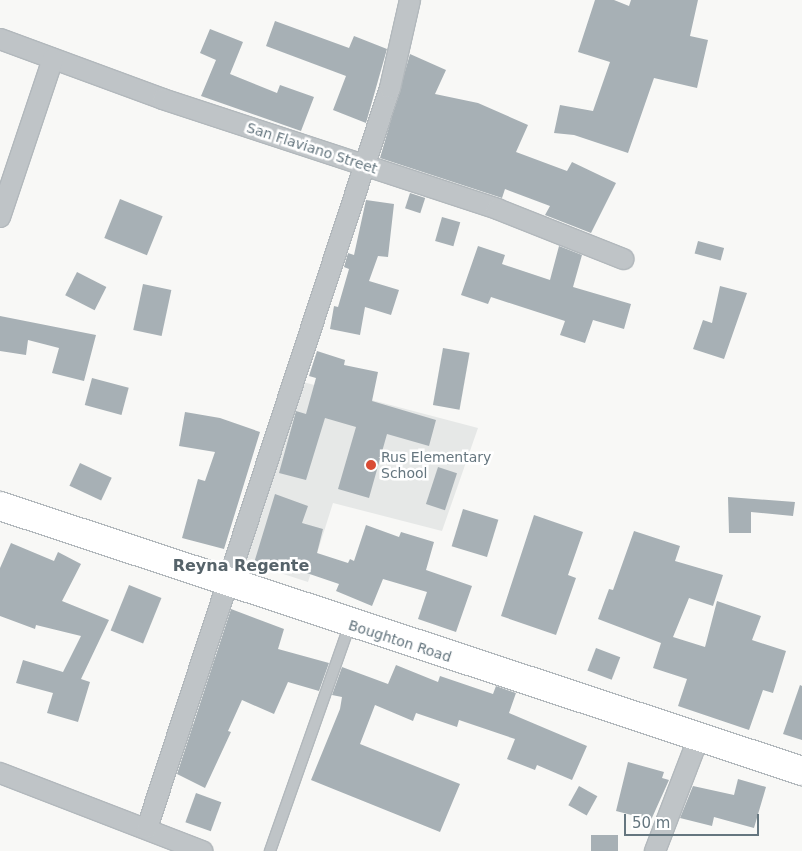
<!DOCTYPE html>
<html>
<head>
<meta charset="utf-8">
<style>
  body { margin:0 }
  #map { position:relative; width:802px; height:851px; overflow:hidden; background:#f8f8f6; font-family:"DejaVu Sans",sans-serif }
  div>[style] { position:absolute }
  .built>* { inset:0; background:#e6e8e7 }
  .building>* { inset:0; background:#a7b0b5; transform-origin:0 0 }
  .roads { filter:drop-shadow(1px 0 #b2b8bc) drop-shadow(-1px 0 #b2b8bc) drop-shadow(0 1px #b2b8bc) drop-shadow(0 -1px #b2b8bc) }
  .service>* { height:10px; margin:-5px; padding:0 5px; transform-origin:5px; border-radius:5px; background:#bfc4c7 }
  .minor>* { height:20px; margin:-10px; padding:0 10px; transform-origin:10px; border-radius:10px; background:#bfc4c7 }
  .secondary>* { height:28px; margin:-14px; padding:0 14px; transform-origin:14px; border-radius:14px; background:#fff }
  .dots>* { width:14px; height:14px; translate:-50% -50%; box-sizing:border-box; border:2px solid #fff; border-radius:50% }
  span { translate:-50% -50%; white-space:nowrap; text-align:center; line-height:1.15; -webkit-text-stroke:5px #fff; paint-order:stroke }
  .street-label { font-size:14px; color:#65767f }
  .poi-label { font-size:14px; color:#65767f }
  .left { translate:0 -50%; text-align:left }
  .quarter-label { font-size:16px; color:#56636a; font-weight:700 }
  .scale { position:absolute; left:624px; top:814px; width:135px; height:22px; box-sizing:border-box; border:2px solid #65767f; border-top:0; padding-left:6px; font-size:15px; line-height:18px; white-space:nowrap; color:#65767f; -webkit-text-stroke:4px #fff; paint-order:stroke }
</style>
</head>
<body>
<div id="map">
  <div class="built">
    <i style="clip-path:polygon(303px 382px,478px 428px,442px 531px,333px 503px,308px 582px,246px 562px)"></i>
  </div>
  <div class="building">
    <i style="clip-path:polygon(595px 0,614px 0,629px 6px,631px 0,698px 0,690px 36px,708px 40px,697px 88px,654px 78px,628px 153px,574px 135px,554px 133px,560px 105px,593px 111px,610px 62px,578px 52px)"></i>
    <i style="clip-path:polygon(275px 21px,349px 48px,354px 36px,387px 49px,366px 123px,333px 110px,346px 76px,266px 46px)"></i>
    <i style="clip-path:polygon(210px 29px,243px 42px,230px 74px,277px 93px,280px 85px,314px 97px,301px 131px,201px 96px,216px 60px,200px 53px)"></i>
    <i style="clip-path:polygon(410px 54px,446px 70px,435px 94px,478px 103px,528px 125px,516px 152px,567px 171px,572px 162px,616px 183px,591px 233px,545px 215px,550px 206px,505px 189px,502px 198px,380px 158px)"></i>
    <i style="left:410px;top:193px;width:16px;height:16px;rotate:18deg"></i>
    <i style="left:120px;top:199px;width:46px;height:42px;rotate:22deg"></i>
    <i style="clip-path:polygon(366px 200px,394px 204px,388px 257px,378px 256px,369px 281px,399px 290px,391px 315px,365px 307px,360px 335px,330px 329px,334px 306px,338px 307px,349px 269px,344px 267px,348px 253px,354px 255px)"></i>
    <i style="left:442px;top:217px;width:19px;height:25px;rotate:16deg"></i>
    <i style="left:698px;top:241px;width:27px;height:13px;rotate:15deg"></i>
    <i style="clip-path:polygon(478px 246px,505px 255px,502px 264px,550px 280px,559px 246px,582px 255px,573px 287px,631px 304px,624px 329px,593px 320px,585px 343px,560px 335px,565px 321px,491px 297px,488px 304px,461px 295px)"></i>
    <i style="left:77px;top:272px;width:33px;height:26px;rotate:27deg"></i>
    <i style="left:143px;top:284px;width:29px;height:47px;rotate:12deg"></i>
    <i style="clip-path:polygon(720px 286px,747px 293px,724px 359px,693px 349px,703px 320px,712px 323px)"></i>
    <i style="clip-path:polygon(0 316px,96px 335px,84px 381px,52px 373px,59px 348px,28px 340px,26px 355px,0 351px)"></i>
    <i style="left:443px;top:348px;width:27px;height:58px;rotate:10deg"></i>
    <i style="clip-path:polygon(317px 351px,345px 360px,344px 365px,378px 372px,372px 401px,436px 420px,429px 446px,387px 434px,369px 498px,338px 489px,356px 427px,325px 418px,306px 480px,279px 473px,296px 411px,306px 414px,316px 378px,309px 376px)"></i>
    <i style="left:92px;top:378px;width:38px;height:28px;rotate:15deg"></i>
    <i style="clip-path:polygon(185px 412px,220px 418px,260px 432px,224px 549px,182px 538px,198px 479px,205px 481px,215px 452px,179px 446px)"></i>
    <i style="left:80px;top:463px;width:35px;height:25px;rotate:25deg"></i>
    <i style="left:438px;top:467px;width:20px;height:39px;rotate:18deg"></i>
    <i style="clip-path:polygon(275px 494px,308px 506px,302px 523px,323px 529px,317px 553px,348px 563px,350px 559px,354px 561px,366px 525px,399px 537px,401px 532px,434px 542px,426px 570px,472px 586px,456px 632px,418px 619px,427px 592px,383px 579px,372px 606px,336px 591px,339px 584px,289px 567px,287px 573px,254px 563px)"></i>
    <i style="clip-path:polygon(728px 497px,795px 502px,793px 516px,751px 512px,751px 533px,729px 533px)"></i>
    <i style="left:463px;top:509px;width:37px;height:39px;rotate:17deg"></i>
    <i style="clip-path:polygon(534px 515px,583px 532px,568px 575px,576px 578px,556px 635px,501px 616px)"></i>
    <i style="clip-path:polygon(634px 531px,680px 546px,675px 561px,723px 575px,713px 606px,689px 598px,673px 637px,705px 647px,717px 601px,761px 616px,752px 640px,786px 651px,773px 693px,763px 690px,749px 730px,678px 706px,687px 679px,653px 668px,661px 643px,598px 619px,609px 589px,613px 590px)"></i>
    <i style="clip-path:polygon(11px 543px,54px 561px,58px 552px,81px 564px,62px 601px,109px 620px,81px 679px,90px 682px,78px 722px,47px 713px,53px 693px,16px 683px,23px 660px,63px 672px,81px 636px,36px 625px,35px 629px,0 616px,0 568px)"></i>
    <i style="left:129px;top:585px;width:35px;height:49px;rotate:22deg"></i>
    <i style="clip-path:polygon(231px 609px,284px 629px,278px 649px,329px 663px,319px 691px,288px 682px,274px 714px,242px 700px,228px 731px,231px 732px,205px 788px,177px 774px)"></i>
    <i style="left:596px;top:648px;width:26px;height:24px;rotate:21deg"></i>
    <i style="clip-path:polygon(396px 665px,438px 682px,440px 676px,493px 694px,496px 686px,516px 693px,509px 713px,587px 746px,572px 780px,537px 765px,535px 770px,507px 759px,515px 739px,459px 720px,457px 727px,416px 713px,413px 721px,375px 705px,360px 744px,460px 784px,440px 832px,311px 780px,340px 709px,342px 697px,332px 695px,342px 667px,388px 684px)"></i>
    <i style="clip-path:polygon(800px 685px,802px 686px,802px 740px,783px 734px)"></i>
    <i style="clip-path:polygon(628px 762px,664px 772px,662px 778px,669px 780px,651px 820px,616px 811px)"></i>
    <i style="clip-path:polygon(738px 779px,766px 787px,754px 828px,714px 817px,712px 826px,680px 818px,693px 786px,734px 795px)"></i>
    <i style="left:579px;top:786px;width:21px;height:22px;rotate:29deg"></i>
    <i style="left:196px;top:793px;width:27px;height:31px;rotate:20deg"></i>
    <i style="left:591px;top:835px;width:27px;height:16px"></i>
  </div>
  <div class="roads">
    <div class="service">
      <i style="left:270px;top:851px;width:241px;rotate:-70.6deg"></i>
    </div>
    <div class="minor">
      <i style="left:0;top:39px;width:174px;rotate:20.2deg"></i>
      <i style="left:163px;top:99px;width:352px;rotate:18.2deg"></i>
      <i style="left:497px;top:209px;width:136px;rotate:21.6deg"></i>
      <i style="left:0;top:217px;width:167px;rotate:-71.5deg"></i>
      <i style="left:0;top:773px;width:217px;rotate:21.1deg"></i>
      <i style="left:147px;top:828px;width:779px;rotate:-71.82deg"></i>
      <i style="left:390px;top:88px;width:90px;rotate:-77.2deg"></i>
      <i style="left:655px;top:851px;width:120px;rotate:-69deg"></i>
    </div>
    <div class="secondary">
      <i style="left:0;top:506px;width:845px;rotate:18.28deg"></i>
    </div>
  </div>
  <div class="dots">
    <i style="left:371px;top:465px;background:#d94b34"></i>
  </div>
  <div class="street-label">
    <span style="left:312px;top:148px;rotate:18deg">San Flaviano Street</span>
    <span style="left:400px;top:641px;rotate:18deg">Boughton Road</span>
  </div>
  <div class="poi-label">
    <span class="left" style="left:381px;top:465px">Rus Elementary<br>School</span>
  </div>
  <div class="quarter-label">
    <span style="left:241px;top:566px">Reyna Regente</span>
  </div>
  <div class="scale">50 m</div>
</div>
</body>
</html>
